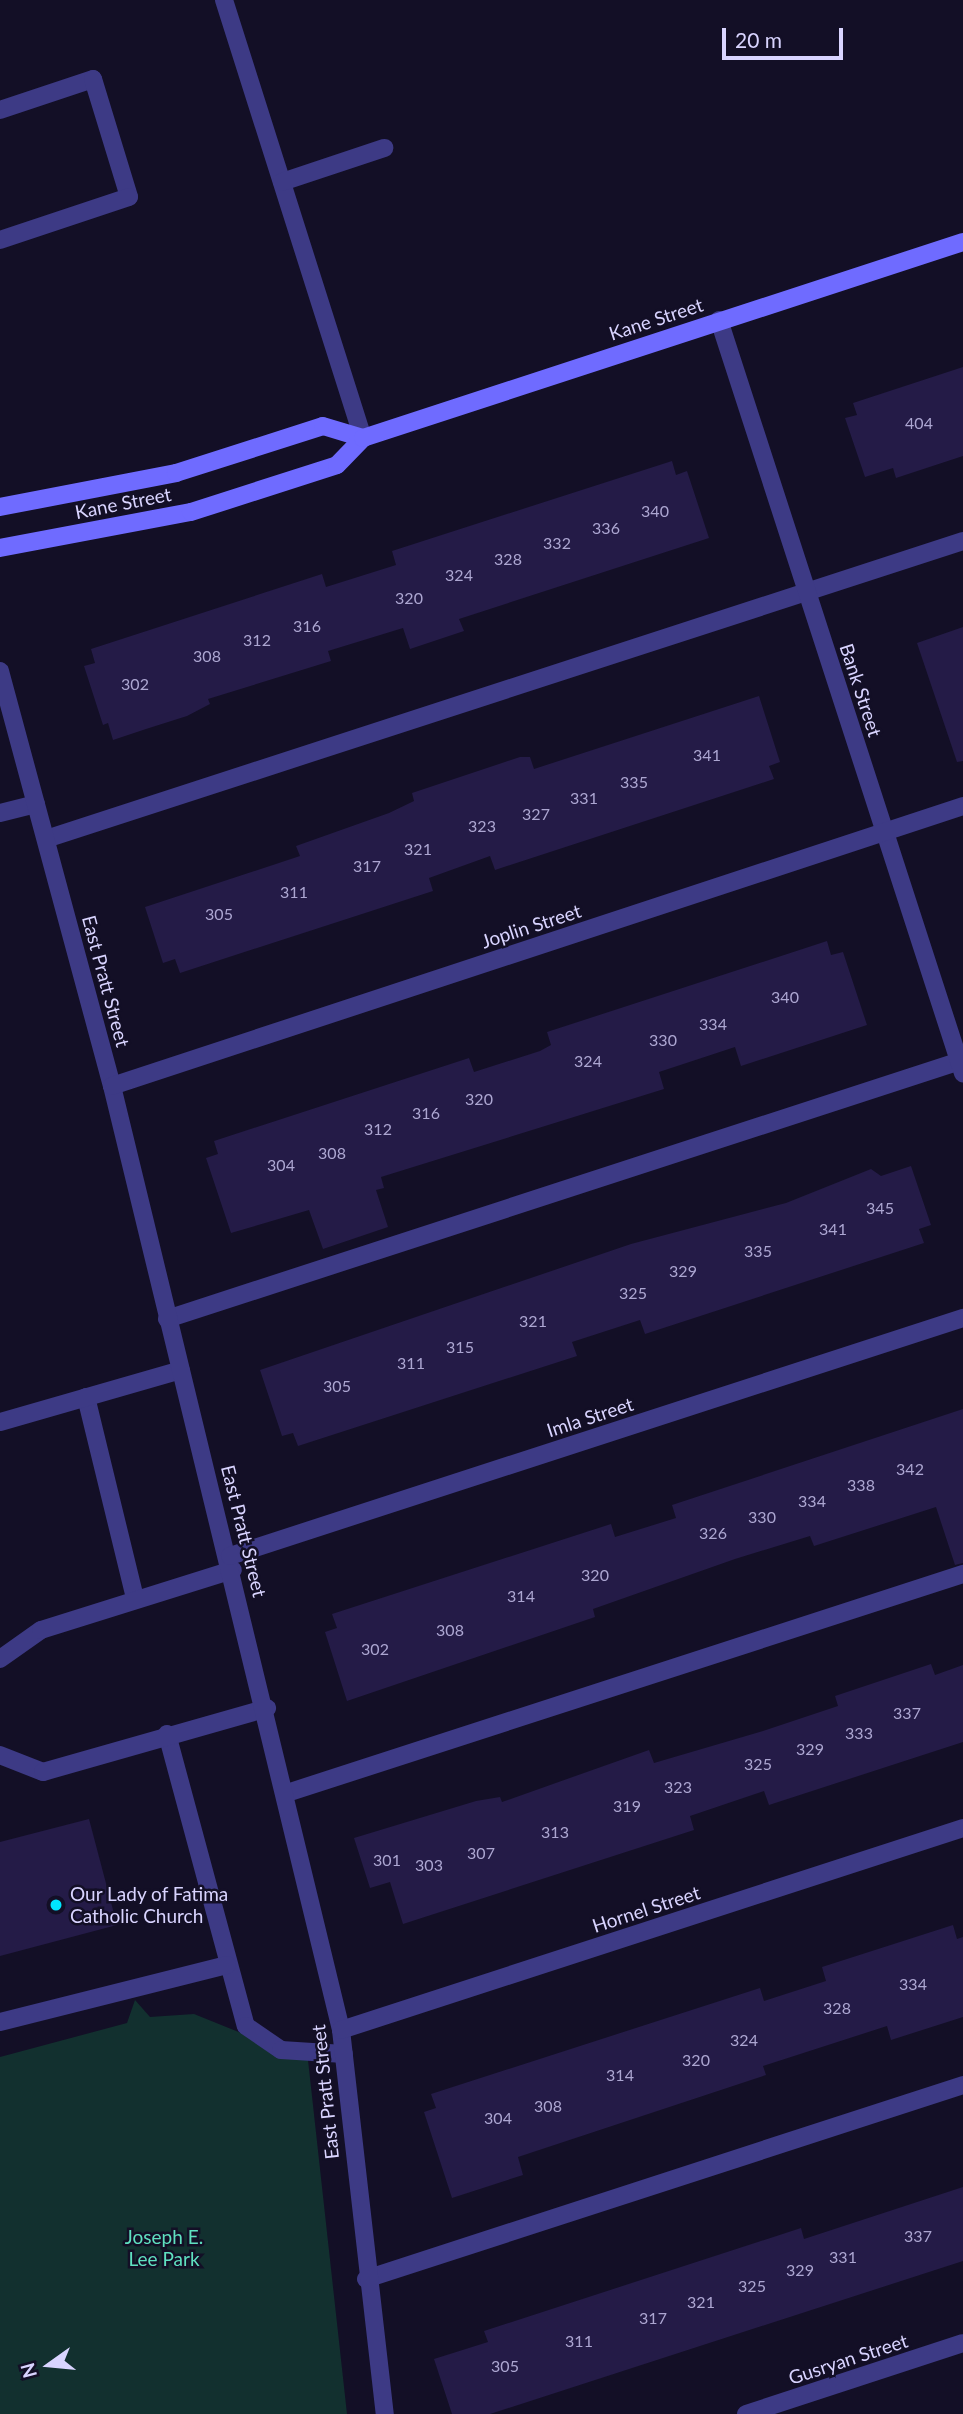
<!DOCTYPE html>
<html>
<head>
<meta charset="utf-8">
<style>
  body { margin:0 }
  #map { position:relative; width:963px; height:2414px; overflow:hidden; background:#130f26; font-family:Lato,sans-serif }
  div>[style] { position:absolute }
  .green>* { inset:0; background:#12302f }
  .building>* { inset:0; background:#241b47 }
  .lane>* { height:18px; margin:-9px; padding:0 9px; transform-origin:9px; border-radius:9px; background:#3d3a85 }
  .street>* { height:18px; margin:-9px; padding:0 9px; transform-origin:9px; border-radius:9px; background:#3d3a85 }
  .secondary>* { height:18px; margin:-9px; padding:0 9px; transform-origin:9px; border-radius:9px; background:#6f6bff }
  .dots>* { width:19px; height:19px; translate:-50% -50%; box-sizing:border-box; border:4px solid #130f26; border-radius:50% }
  span { translate:-50% -50%; white-space:nowrap; text-align:center; line-height:1.15; -webkit-text-stroke:5px #130f26; paint-order:stroke }
  .number-label { font-size:16px; color:#aca6d1 }
  .number-label span { -webkit-text-stroke-width:0 }
  .street-label { font-size:19px; color:#d9d4ff }
  .poi-label { font-size:19px; color:#d9d4ff }
  .left { translate:0 -50%; text-align:left }
  .park-label { font-size:19px; color:#5fe0c0 }
  .north { position:absolute; left:14px; top:2330px; width:70px; height:70px; -webkit-text-stroke:5px #130f26; paint-order:stroke; rotate:255deg; font-size:19px; font-weight:700; line-height:28px; text-align:center; color:#d9d4ff }
  .north::after { content:''; display:block; margin:auto; width:24px; height:32px; background:#d9d4ff; clip-path:polygon(50% 0,100% 100%,50% 72%,0 100%) }
  .scale { position:absolute; left:722px; top:28px; width:121px; height:32px; box-sizing:border-box; border:4px solid #d9d4ff; border-top:0; padding-left:9px; font-size:21px; line-height:24px; white-space:nowrap; color:#d9d4ff; -webkit-text-stroke:5px #130f26; paint-order:stroke }
</style>
</head>
<body>
<div id="map">
  <div class="green">
    <i style="clip-path:polygon(135px 2000px,150px 2017px,194px 2014px,308px 2060px,347px 2414px,0 2414px,0 2057px,127px 2023px)"></i>
  </div>
  <div class="building">
    <i style="clip-path:polygon(963px 367px,963px 456px,896px 478px,893px 468px,865px 477px,845px 418px,857px 415px,853px 403px)"></i>
    <i style="clip-path:polygon(672px 461px,676px 475px,687px 471px,709px 538px,459px 619px,464px 631px,410px 649px,403px 628px,328px 651px,331px 661px,208px 699px,210px 704px,187px 716px,146px 729px,113px 740px,108px 723px,103px 725px,84px 666px,95px 663px,91px 649px,322px 574px,326px 587px,396px 565px,392px 551px)"></i>
    <i style="clip-path:polygon(963px 627px,963px 761px,957px 762px,917px 643px)"></i>
    <i style="clip-path:polygon(759px 696px,780px 762px,769px 766px,774px 779px,495px 870px,490px 856px,429px 878px,433px 891px,180px 973px,175px 959px,163px 963px,145px 907px,300px 856px,296px 846px,389px 813px,414px 801px,412px 793px,520px 757px,530px 757px,534px 769px)"></i>
    <i style="clip-path:polygon(827px 941px,831px 955px,843px 952px,867px 1025px,741px 1066px,735px 1047px,659px 1072px,664px 1089px,381px 1177px,384px 1188px,376px 1190px,388px 1227px,323px 1249px,309px 1210px,231px 1233px,206px 1158px,218px 1154px,214px 1141px,469px 1058px,474px 1072px,540px 1051px,551px 1045px,547px 1032px)"></i>
    <i style="clip-path:polygon(911px 1166px,931px 1225px,919px 1229px,924px 1243px,645px 1334px,640px 1320px,572px 1342px,577px 1356px,298px 1446px,293px 1433px,282px 1436px,260px 1370px,631px 1244px,786px 1203px,871px 1169px,881px 1176px)"></i>
    <i style="clip-path:polygon(963px 1409px,963px 1563px,955px 1565px,936px 1507px,814px 1546px,810px 1536px,735px 1559px,593px 1609px,595px 1617px,347px 1701px,325px 1632px,337px 1628px,332px 1614px,611px 1524px,615px 1537px,676px 1518px,672px 1505px)"></i>
    <i style="clip-path:polygon(931px 1664px,935px 1675px,963px 1665px,963px 1742px,769px 1805px,764px 1791px,690px 1816px,694px 1830px,403px 1924px,390px 1882px,370px 1888px,354px 1838px,476px 1801px,500px 1797px,502px 1802px,649px 1750px,654px 1763px,763px 1731px,838px 1706px,835px 1696px)"></i>
    <i style="clip-path:polygon(89px 1819px,117px 1925px,0 1956px,0 1842px)"></i>
    <i style="clip-path:polygon(953px 1925px,957px 1939px,963px 1937px,963px 2017px,891px 2040px,887px 2026px,763px 2066px,766px 2075px,518px 2157px,523px 2175px,452px 2198px,424px 2112px,436px 2108px,431px 2094px,760px 1988px,764px 2001px,826px 1981px,822px 1967px)"></i>
    <i style="clip-path:polygon(963px 2187px,963px 2261px,490px 2414px,452px 2414px,434px 2359px,488px 2342px,484px 2331px,801px 2228px,804px 2239px)"></i>
  </div>
  <div class="lane">
    <i style="left:224px;top:0;width:460px;rotate:72.4deg"></i>
    <i style="left:0;top:110px;width:98px;rotate:-18.4deg"></i>
    <i style="left:93px;top:79px;width:123px;rotate:73deg"></i>
    <i style="left:129px;top:197px;width:136px;rotate:161.6deg"></i>
    <i style="left:282px;top:182px;width:108px;rotate:-18.4deg"></i>
    <i style="left:0;top:813px;width:37px;rotate:-14deg"></i>
    <i style="left:46px;top:839px;width:964px;rotate:-18deg"></i>
    <i style="left:167px;top:1319px;width:837px;rotate:-18.02deg"></i>
    <i style="left:86px;top:1397px;width:207px;rotate:76.3deg"></i>
    <i style="left:0;top:1422px;width:188px;rotate:-16deg"></i>
    <i style="left:0;top:1659px;width:50px;rotate:-35.3deg"></i>
    <i style="left:41px;top:1630px;width:201px;rotate:-17.4deg"></i>
    <i style="left:167px;top:1734px;width:302px;rotate:74.9deg"></i>
    <i style="left:246px;top:2026px;width:42px;rotate:34.4deg"></i>
    <i style="left:281px;top:2050px;width:63px;rotate:3.6deg"></i>
    <i style="left:0;top:1755px;width:46px;rotate:21.6deg"></i>
    <i style="left:43px;top:1772px;width:233px;rotate:-15.9deg"></i>
    <i style="left:287px;top:1793px;width:711px;rotate:-17.95deg"></i>
    <i style="left:0;top:2022px;width:234px;rotate:-14.1deg"></i>
    <i style="left:366px;top:2279px;width:628px;rotate:-18deg"></i>
  </div>
  <div class="street">
    <i style="left:719px;top:320px;width:792px;rotate:72.05deg"></i>
    <i style="left:0;top:671px;width:430px;rotate:74.9deg"></i>
    <i style="left:112px;top:1086px;width:971px;rotate:76.36deg"></i>
    <i style="left:341px;top:2030px;width:387px;rotate:83.5deg"></i>
    <i style="left:112px;top:1086px;width:896px;rotate:-18.21deg"></i>
    <i style="left:230px;top:1556px;width:771px;rotate:-17.99deg"></i>
    <i style="left:341px;top:2030px;width:654px;rotate:-17.99deg"></i>
    <i style="left:746px;top:2414px;width:228px;rotate:-18.1deg"></i>
  </div>
  <div class="secondary">
    <i style="left:0;top:507px;width:179px;rotate:-10.9deg"></i>
    <i style="left:176px;top:473px;width:154px;rotate:-17.7deg"></i>
    <i style="left:323px;top:426px;width:42px;rotate:16.7deg"></i>
    <i style="left:0;top:548px;width:194px;rotate:-10.7deg"></i>
    <i style="left:191px;top:512px;width:153px;rotate:-17.8deg"></i>
    <i style="left:337px;top:465px;width:37px;rotate:-46deg"></i>
    <i style="left:363px;top:438px;width:631px;rotate:-18.09deg"></i>
  </div>
  <div class="dots">
    <i style="left:56px;top:1905px;background:#00e5ff"></i>
  </div>
  <div class="number-label">
    <span style="left:919px;top:423px">404</span>
    <span style="left:655px;top:511px">340</span>
    <span style="left:606px;top:528px">336</span>
    <span style="left:557px;top:543px">332</span>
    <span style="left:508px;top:559px">328</span>
    <span style="left:459px;top:575px">324</span>
    <span style="left:409px;top:598px">320</span>
    <span style="left:307px;top:626px">316</span>
    <span style="left:257px;top:640px">312</span>
    <span style="left:207px;top:656px">308</span>
    <span style="left:135px;top:684px">302</span>
    <span style="left:707px;top:755px">341</span>
    <span style="left:634px;top:782px">335</span>
    <span style="left:584px;top:798px">331</span>
    <span style="left:536px;top:814px">327</span>
    <span style="left:482px;top:826px">323</span>
    <span style="left:418px;top:849px">321</span>
    <span style="left:367px;top:866px">317</span>
    <span style="left:294px;top:892px">311</span>
    <span style="left:219px;top:914px">305</span>
    <span style="left:785px;top:997px">340</span>
    <span style="left:713px;top:1024px">334</span>
    <span style="left:663px;top:1040px">330</span>
    <span style="left:588px;top:1061px">324</span>
    <span style="left:479px;top:1099px">320</span>
    <span style="left:426px;top:1113px">316</span>
    <span style="left:378px;top:1129px">312</span>
    <span style="left:332px;top:1153px">308</span>
    <span style="left:281px;top:1165px">304</span>
    <span style="left:880px;top:1208px">345</span>
    <span style="left:833px;top:1229px">341</span>
    <span style="left:758px;top:1251px">335</span>
    <span style="left:683px;top:1271px">329</span>
    <span style="left:633px;top:1293px">325</span>
    <span style="left:533px;top:1321px">321</span>
    <span style="left:460px;top:1347px">315</span>
    <span style="left:411px;top:1363px">311</span>
    <span style="left:337px;top:1386px">305</span>
    <span style="left:910px;top:1469px">342</span>
    <span style="left:861px;top:1485px">338</span>
    <span style="left:812px;top:1501px">334</span>
    <span style="left:762px;top:1517px">330</span>
    <span style="left:713px;top:1533px">326</span>
    <span style="left:595px;top:1575px">320</span>
    <span style="left:521px;top:1596px">314</span>
    <span style="left:450px;top:1630px">308</span>
    <span style="left:375px;top:1649px">302</span>
    <span style="left:907px;top:1713px">337</span>
    <span style="left:859px;top:1733px">333</span>
    <span style="left:810px;top:1749px">329</span>
    <span style="left:758px;top:1764px">325</span>
    <span style="left:678px;top:1787px">323</span>
    <span style="left:627px;top:1806px">319</span>
    <span style="left:555px;top:1832px">313</span>
    <span style="left:481px;top:1853px">307</span>
    <span style="left:387px;top:1860px">301</span>
    <span style="left:429px;top:1865px">303</span>
    <span style="left:913px;top:1984px">334</span>
    <span style="left:837px;top:2008px">328</span>
    <span style="left:744px;top:2040px">324</span>
    <span style="left:696px;top:2060px">320</span>
    <span style="left:620px;top:2075px">314</span>
    <span style="left:548px;top:2106px">308</span>
    <span style="left:498px;top:2118px">304</span>
    <span style="left:918px;top:2236px">337</span>
    <span style="left:843px;top:2257px">331</span>
    <span style="left:800px;top:2270px">329</span>
    <span style="left:752px;top:2286px">325</span>
    <span style="left:701px;top:2302px">321</span>
    <span style="left:653px;top:2318px">317</span>
    <span style="left:579px;top:2341px">311</span>
    <span style="left:505px;top:2366px">305</span>
  </div>
  <div class="street-label">
    <span style="left:656px;top:319px;rotate:-18deg">Kane Street</span>
    <span style="left:123px;top:503px;rotate:-11deg">Kane Street</span>
    <span style="left:861px;top:690px;rotate:72deg">Bank Street</span>
    <span style="left:531px;top:926px;rotate:-18deg">Joplin Street</span>
    <span style="left:106px;top:981px;rotate:75deg">East Pratt Street</span>
    <span style="left:590px;top:1417px;rotate:-18deg">Imla Street</span>
    <span style="left:244px;top:1531px;rotate:76deg">East Pratt Street</span>
    <span style="left:646px;top:1909px;rotate:-18deg">Hornel Street</span>
    <span style="left:325px;top:2092px;rotate:-96deg">East Pratt Street</span>
    <span style="left:848px;top:2359px;rotate:-18deg">Gusryan Street</span>
  </div>
  <div class="poi-label">
    <span class="left" style="left:70px;top:1905px">Our Lady of Fatima<br>Catholic Church</span>
  </div>
  <div class="park-label">
    <span style="left:164px;top:2248px">Joseph E.<br>Lee Park</span>
  </div>
  <div class="north">N</div>
  <div class="scale">20 m</div>
</div>
</body>
</html>
